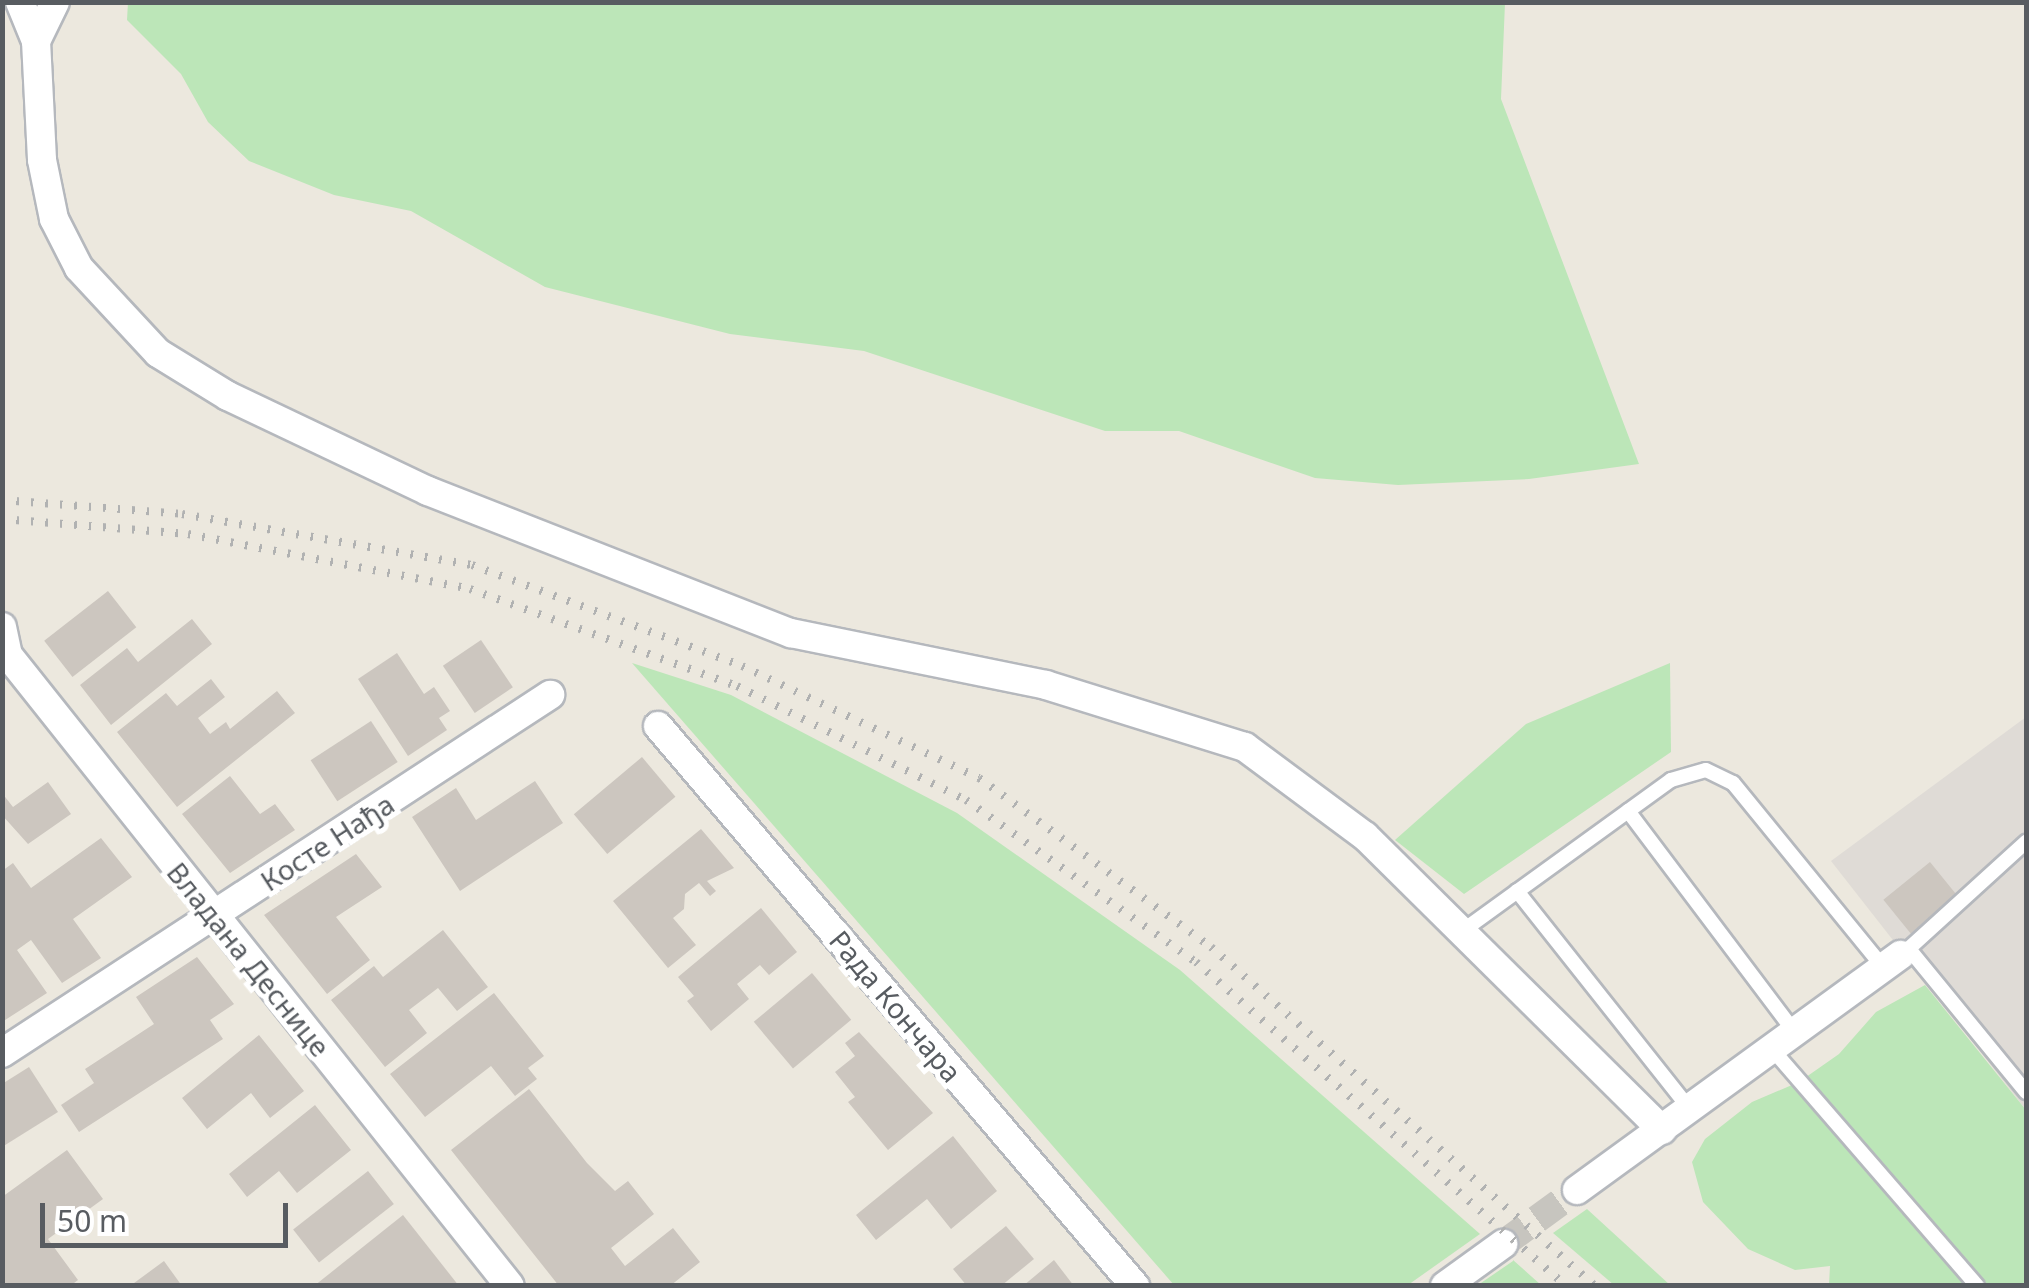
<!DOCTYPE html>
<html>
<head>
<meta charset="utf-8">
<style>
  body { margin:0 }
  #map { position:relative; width:2029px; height:1288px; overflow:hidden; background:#ece8de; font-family:"Noto Sans",sans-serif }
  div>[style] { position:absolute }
  .industrial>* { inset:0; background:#dfdbd6 }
  .green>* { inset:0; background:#bce6b8 }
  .building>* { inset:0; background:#ccc6bf; transform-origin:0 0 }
  .minor-tunnel>* { height:28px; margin-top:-14px; transform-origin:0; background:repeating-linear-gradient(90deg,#c7c5bf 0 28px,transparent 0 42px) }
  .roads { filter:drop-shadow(2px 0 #b5b8bd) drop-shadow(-2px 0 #b5b8bd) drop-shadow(0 2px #b5b8bd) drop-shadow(0 -2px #b5b8bd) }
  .service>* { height:14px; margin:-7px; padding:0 7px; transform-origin:7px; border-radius:7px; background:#fff }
  .minor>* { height:28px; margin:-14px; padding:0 14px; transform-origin:14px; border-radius:14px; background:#fff }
  .rail>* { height:8px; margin-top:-4px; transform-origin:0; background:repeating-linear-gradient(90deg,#b1b2b2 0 2.5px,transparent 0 14.5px) }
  span { translate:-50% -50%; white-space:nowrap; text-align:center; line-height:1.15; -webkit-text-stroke:10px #fff; paint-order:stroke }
  .street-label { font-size:28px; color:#585c61 }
  .frame { position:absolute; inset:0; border:5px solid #585c61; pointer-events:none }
  .scale { position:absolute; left:40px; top:1203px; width:248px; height:45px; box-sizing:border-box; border:5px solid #585c61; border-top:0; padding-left:12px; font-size:30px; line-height:35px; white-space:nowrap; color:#585c61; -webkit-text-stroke:8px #fff; paint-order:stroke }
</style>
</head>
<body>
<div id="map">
  <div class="industrial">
    <i style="clip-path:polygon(2026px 717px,2026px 1110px,1831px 861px)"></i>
  </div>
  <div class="green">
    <i style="clip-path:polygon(128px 2px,1505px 3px,1501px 99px,1639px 464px,1529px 479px,1398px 485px,1315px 478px,1179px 431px,1105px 431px,864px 351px,730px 334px,545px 287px,411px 211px,334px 195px,249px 161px,208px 122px,181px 74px,127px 20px)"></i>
    <i style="clip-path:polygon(632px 663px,731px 695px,957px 813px,1180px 970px,1480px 1234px,1408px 1285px,1174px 1285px)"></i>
    <i style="clip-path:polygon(1670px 663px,1671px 752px,1464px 894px,1395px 840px,1526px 724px)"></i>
    <i style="clip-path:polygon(1925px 985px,2026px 1110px,2026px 1285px,1829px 1285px,1830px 1266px,1795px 1270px,1748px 1249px,1703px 1202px,1692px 1162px,1705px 1139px,1752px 1102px,1799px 1082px,1839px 1054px,1876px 1012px)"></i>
    <i style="clip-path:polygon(1587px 1209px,1670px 1285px,1614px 1285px,1553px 1233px)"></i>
    <i style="clip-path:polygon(1513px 1260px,1541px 1285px,1478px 1285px,1513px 1261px)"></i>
  </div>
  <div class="building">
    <i style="left:108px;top:591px;width:46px;height:81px;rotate:52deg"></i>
    <i style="clip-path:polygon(192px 619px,212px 644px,111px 725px,80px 685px,127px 648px,138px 662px)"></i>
    <i style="left:481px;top:640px;width:57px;height:46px;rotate:56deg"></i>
    <i style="clip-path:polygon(397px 653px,424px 694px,434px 687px,450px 711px,439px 718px,447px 730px,408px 756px,358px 679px)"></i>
    <i style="clip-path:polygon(211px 679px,225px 697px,198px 718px,210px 734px,226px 722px,230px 729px,277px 691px,295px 713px,177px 807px,117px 732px,166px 693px,177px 706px)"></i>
    <i style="left:371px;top:721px;width:49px;height:72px;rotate:57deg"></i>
    <i style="left:642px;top:757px;width:52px;height:89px;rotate:50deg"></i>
    <i style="clip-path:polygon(230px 776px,260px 814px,275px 804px,295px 830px,230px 873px,182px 814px)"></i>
    <i style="clip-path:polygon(535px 781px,563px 823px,460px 891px,412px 817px,456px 788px,476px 820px)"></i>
    <i style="clip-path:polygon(48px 782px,71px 814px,28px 844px,2px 815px,2px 793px,13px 807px)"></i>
    <i style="clip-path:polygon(701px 829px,734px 868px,707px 881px,716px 891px,710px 896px,699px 883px,685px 894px,684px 909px,673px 918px,696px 945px,668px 968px,613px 901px)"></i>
    <i style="clip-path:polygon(101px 838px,132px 877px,73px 919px,101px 958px,62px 983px,31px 940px,17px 950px,47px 993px,2px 1022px,2px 871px,13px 863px,31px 888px)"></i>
    <i style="clip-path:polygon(356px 854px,382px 887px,336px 917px,370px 960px,327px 994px,264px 915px)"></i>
    <i style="left:1930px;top:862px;width:46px;height:60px;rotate:51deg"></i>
    <i style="clip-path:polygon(761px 908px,797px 952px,769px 975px,760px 965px,737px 984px,749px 999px,711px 1031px,687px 1001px,694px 996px,678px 977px)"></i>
    <i style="clip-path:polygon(443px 930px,488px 987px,457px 1011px,438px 988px,409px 1010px,427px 1033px,385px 1067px,331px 1000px,374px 966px,383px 977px)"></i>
    <i style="clip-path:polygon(197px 957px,234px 1004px,210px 1020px,223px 1039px,79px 1132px,61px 1105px,94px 1083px,85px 1069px,154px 1024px,136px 997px)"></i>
    <i style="left:812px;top:973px;width:61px;height:76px;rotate:50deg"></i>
    <i style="clip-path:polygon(494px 993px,544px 1056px,528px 1068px,537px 1079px,515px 1096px,491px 1066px,425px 1117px,390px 1074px)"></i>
    <i style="clip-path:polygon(859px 1032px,933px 1113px,888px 1150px,848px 1102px,855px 1097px,835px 1072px,855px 1056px,845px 1043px)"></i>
    <i style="clip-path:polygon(259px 1035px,304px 1091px,270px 1118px,251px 1093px,207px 1129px,182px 1098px)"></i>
    <i style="clip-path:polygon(29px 1067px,58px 1112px,2px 1147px,2px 1084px)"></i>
    <i style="clip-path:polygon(529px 1089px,587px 1163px,615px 1191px,628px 1181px,654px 1214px,611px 1248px,625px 1266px,673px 1228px,700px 1262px,670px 1286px,559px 1286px,451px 1150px)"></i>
    <i style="clip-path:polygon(315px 1105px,351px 1150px,297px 1193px,279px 1171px,247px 1197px,229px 1174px)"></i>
    <i style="clip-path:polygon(953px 1136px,997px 1191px,951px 1229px,927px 1199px,876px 1240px,856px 1215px)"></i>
    <i style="clip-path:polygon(67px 1150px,103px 1199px,48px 1239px,78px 1280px,70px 1286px,2px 1286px,2px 1197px)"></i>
    <i style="left:368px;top:1171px;width:42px;height:95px;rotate:52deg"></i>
    <i style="clip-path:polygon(403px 1215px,459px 1286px,314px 1286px)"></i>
    <i style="clip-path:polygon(1006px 1226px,1034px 1259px,1001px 1286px,967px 1286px,953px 1269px)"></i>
    <i style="clip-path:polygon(1054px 1260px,1074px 1286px,1023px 1286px)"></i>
    <i style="clip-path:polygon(164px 1261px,182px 1286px,130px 1286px)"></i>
  </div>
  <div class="minor-tunnel">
    <i style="left:1503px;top:1244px;width:92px;rotate:-36.1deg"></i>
  </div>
  <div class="roads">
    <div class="service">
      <i style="left:1628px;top:811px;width:278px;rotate:53deg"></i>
      <i style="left:1517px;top:891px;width:278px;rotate:51.6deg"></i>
      <i style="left:1461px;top:932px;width:259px;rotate:-35.9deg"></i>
      <i style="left:1671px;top:780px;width:36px;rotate:-16deg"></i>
      <i style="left:1706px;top:770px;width:30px;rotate:26deg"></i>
      <i style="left:1733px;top:783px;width:239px;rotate:50.8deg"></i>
      <i style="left:1909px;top:949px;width:185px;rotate:50.7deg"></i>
      <i style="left:1905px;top:952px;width:164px;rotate:-42.3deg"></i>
      <i style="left:1772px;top:1049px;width:313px;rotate:49.1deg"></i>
    </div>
    <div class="minor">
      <i style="left:20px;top:2px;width:42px;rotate:67.7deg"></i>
      <i style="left:36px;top:41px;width:119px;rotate:87.1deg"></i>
      <i style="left:42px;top:160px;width:60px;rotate:78.5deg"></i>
      <i style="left:54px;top:219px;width:55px;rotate:63deg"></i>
      <i style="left:79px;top:268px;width:116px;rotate:47.1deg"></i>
      <i style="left:158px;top:353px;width:82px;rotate:31.6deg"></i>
      <i style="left:228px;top:396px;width:221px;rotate:25.4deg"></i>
      <i style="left:428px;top:491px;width:390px;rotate:21.4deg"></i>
      <i style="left:791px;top:633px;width:260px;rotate:11.5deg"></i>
      <i style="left:1046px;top:685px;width:208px;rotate:17.3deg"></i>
      <i style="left:1245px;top:747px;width:149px;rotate:36.6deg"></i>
      <i style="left:1365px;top:836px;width:418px;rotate:44.7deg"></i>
      <i style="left:36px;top:41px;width:43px;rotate:-64deg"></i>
      <i style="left:2px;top:627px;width:29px;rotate:78deg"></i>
      <i style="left:8px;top:655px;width:806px;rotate:51.5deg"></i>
      <i style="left:658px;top:726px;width:736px;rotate:49.58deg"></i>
      <i style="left:2px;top:1053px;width:655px;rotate:-33.16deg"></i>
      <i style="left:1577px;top:1190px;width:400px;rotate:-36deg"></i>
      <i style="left:1445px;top:1286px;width:72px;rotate:-35.9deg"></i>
    </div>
  </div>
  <div class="rail">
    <i style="left:2px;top:500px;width:181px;rotate:4.4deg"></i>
    <i style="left:182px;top:514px;width:294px;rotate:10deg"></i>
    <i style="left:472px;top:565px;width:288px;rotate:20.5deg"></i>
    <i style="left:742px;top:666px;width:262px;rotate:25.3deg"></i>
    <i style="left:979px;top:778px;width:287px;rotate:36.1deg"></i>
    <i style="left:1211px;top:947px;width:512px;rotate:41.44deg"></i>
    <i style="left:2px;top:519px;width:187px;rotate:4.6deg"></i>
    <i style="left:188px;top:534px;width:287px;rotate:11deg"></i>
    <i style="left:470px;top:589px;width:284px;rotate:20deg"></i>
    <i style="left:737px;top:686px;width:256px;rotate:26.5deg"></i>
    <i style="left:966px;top:800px;width:281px;rotate:35.2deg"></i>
    <i style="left:1196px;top:962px;width:492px;rotate:41.2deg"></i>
  </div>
  <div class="street-label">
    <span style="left:327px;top:842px;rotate:-33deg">Косте Нађа</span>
    <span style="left:249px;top:959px;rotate:51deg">Владана Деснице</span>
    <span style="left:896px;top:1006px;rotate:50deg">Рада Кончара</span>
  </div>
  <div class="frame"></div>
  <div class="scale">50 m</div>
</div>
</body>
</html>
